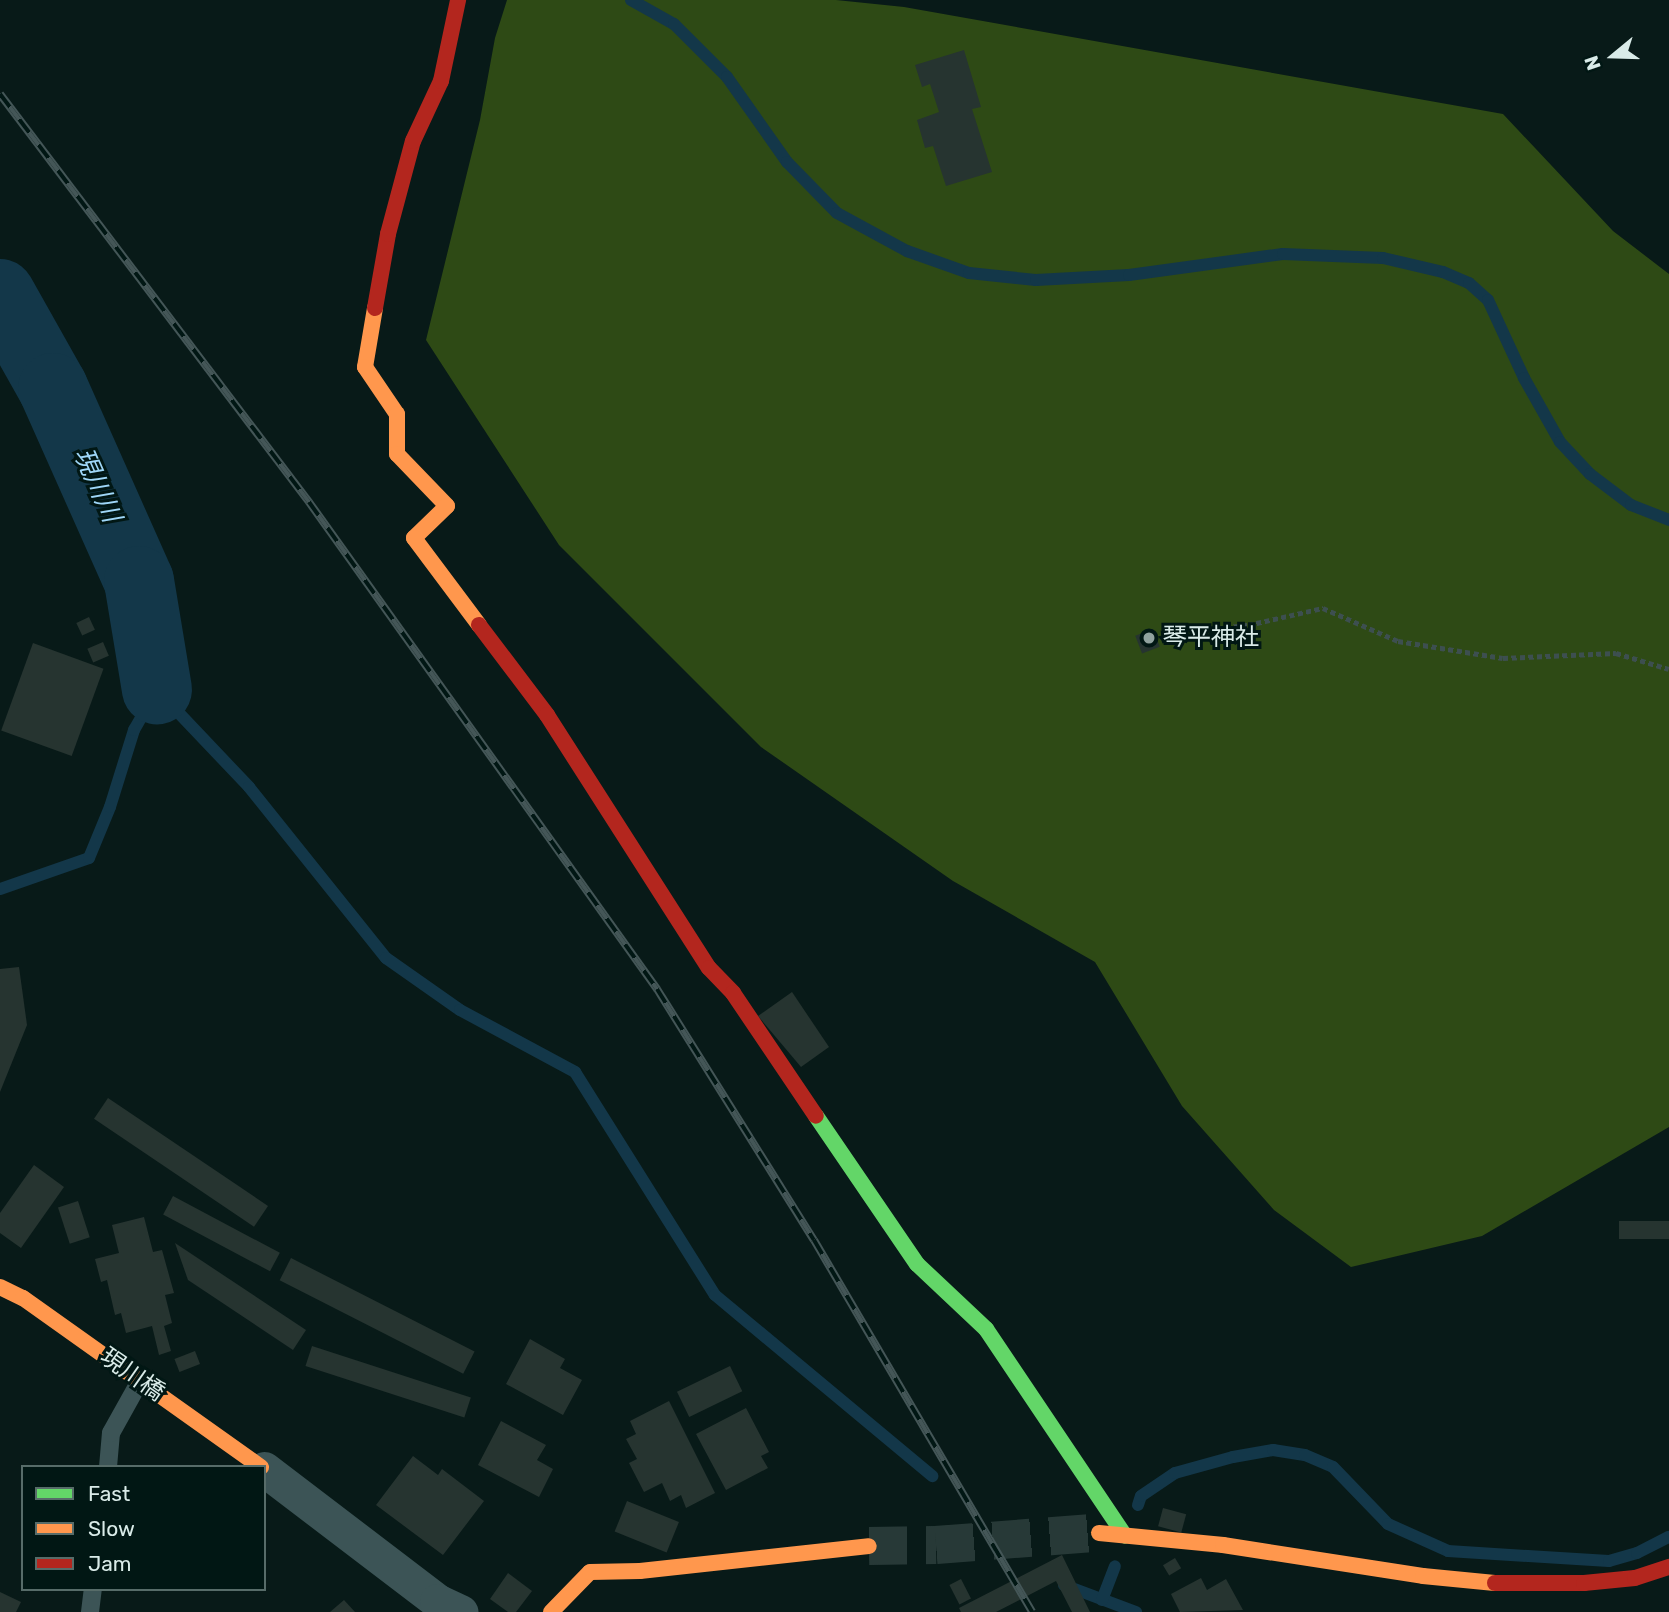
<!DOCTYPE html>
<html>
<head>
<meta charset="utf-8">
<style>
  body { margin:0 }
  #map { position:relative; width:1669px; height:1612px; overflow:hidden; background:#081a18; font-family:Rubik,"Noto Sans JP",sans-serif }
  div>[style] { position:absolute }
  .forest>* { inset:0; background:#2e4a15 }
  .stream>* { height:12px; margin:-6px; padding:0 6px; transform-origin:6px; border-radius:6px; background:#133749 }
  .river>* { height:70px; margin:-35px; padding:0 35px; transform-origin:35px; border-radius:35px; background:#133749 }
  .building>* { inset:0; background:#263430; transform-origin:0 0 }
  .secondary-tunnel>* { height:38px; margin-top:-19px; transform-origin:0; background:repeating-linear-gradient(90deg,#273937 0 38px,transparent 0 57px) }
  .path>* { height:4.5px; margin-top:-2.25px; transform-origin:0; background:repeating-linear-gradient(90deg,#3d4f50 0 5px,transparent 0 8.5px) }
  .lane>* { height:18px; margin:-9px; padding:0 9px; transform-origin:9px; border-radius:9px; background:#3c5456 }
  .street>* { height:35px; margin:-17.5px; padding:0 17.5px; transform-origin:17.5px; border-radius:17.5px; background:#3c5456 }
  .fast>* { height:16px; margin:-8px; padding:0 8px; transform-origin:8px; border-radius:8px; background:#63d668 }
  .slow>* { height:16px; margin:-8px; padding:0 8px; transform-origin:8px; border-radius:8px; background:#ff974d }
  .jam>* { height:16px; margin:-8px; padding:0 8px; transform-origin:8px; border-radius:8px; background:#b3261e }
  .rail>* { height:8px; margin-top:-4px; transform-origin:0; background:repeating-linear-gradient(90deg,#011714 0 16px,#445657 0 32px); box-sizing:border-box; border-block:2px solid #445657 }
  .dots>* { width:19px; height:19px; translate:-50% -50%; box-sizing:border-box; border:4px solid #011714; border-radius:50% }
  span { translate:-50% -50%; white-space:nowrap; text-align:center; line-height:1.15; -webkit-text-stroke:6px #011714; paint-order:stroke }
  .poi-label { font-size:24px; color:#d9ebe8 }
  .left { translate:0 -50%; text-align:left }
  .street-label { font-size:24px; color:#d9ebe8 }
  .water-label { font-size:26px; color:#9fd7f8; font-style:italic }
  .legend { position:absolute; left:21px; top:1465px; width:245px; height:126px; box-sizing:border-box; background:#011714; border:2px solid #576c69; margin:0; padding:9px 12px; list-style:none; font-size:21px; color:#d9ebe8 }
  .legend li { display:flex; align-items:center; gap:14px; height:35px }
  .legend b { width:35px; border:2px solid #576c69 }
  .north { position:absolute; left:1578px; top:21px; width:70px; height:70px; -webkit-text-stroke:5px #011714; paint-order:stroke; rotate:251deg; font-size:19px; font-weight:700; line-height:28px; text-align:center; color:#d9ebe8 }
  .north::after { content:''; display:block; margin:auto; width:24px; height:32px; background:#d9ebe8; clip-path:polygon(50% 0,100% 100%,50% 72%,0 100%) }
</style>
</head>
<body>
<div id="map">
  <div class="forest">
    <i style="clip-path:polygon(507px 0,836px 0,904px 7px,1503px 114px,1613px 231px,1669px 274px,1669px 1127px,1482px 1236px,1351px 1267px,1274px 1210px,1182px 1106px,1095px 962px,953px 881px,761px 747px,559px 545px,426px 340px,480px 120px,495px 38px)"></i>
  </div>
  <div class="stream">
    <i style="left:631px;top:0;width:49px;rotate:29.2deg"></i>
    <i style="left:674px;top:24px;width:75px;rotate:45deg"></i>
    <i style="left:727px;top:77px;width:104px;rotate:54.8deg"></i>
    <i style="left:787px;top:162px;width:71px;rotate:45.6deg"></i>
    <i style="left:837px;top:213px;width:80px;rotate:28.5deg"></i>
    <i style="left:907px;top:251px;width:66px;rotate:19.5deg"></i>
    <i style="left:969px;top:273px;width:67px;rotate:6deg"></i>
    <i style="left:1036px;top:280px;width:93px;rotate:-3.1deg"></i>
    <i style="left:1129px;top:275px;width:155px;rotate:-7.8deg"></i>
    <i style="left:1283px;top:254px;width:100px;rotate:2.3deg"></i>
    <i style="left:1383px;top:258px;width:62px;rotate:13.1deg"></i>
    <i style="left:1443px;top:272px;width:28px;rotate:23deg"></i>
    <i style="left:1469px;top:283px;width:25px;rotate:42deg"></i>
    <i style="left:1488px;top:300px;width:86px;rotate:65.2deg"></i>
    <i style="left:1524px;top:378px;width:73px;rotate:60.6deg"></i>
    <i style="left:1560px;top:442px;width:44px;rotate:46.8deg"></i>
    <i style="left:1590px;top:474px;width:51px;rotate:37.1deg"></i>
    <i style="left:1631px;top:505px;width:41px;rotate:21.5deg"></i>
    <i style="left:0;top:889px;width:94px;rotate:-19.2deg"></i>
    <i style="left:89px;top:858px;width:55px;rotate:-67.6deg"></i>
    <i style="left:110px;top:807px;width:81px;rotate:-72.7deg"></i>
    <i style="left:134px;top:730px;width:46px;rotate:-60.1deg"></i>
    <i style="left:157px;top:690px;width:134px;rotate:46.5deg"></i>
    <i style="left:249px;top:787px;width:219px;rotate:51.3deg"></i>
    <i style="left:386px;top:958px;width:90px;rotate:35.1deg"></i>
    <i style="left:460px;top:1010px;width:131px;rotate:28.3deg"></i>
    <i style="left:575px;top:1072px;width:263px;rotate:57.9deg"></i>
    <i style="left:715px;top:1295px;width:283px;rotate:39.8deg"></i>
    <i style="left:1138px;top:1505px;width:9px;rotate:-72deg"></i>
    <i style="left:1141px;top:1496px;width:41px;rotate:-34.1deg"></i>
    <i style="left:1175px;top:1473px;width:60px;rotate:-15.4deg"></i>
    <i style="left:1233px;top:1457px;width:41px;rotate:-9.9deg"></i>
    <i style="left:1273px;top:1450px;width:32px;rotate:9deg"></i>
    <i style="left:1305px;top:1455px;width:30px;rotate:23deg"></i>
    <i style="left:1333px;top:1467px;width:79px;rotate:46deg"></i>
    <i style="left:1388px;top:1524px;width:66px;rotate:24.2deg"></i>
    <i style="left:1448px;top:1551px;width:161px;rotate:3.6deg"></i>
    <i style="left:1609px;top:1561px;width:29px;rotate:-16deg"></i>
    <i style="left:1637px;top:1553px;width:36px;rotate:-27deg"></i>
    <i style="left:1064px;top:1585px;width:77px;rotate:20.6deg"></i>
    <i style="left:1102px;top:1600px;width:36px;rotate:-69deg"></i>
  </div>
  <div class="river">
    <i style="left:0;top:294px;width:108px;rotate:60.6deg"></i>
    <i style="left:53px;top:388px;width:211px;rotate:66deg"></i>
    <i style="left:139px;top:581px;width:110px;rotate:80.6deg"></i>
  </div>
  <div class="building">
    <i style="clip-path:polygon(964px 50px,981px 107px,972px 109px,992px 172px,946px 186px,933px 146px,925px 148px,917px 120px,939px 112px,930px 84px,922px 87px,915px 65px)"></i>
    <i style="left:89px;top:617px;width:14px;height:14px;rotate:65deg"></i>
    <i style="left:1153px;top:629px;width:19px;height:19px;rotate:69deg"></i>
    <i style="left:103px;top:642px;width:15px;height:17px;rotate:67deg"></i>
    <i style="left:33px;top:643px;width:75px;height:93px;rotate:20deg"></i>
    <i style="clip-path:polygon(19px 967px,27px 1025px,0 1092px,0 969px)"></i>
    <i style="clip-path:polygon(792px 992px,829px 1047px,801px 1067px,758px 1016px)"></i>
    <i style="left:108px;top:1098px;width:193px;height:25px;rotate:34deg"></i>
    <i style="clip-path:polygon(34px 1165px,64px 1187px,21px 1248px,0 1233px,0 1213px)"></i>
    <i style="left:173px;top:1196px;width:121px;height:21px;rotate:28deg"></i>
    <i style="left:78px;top:1201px;width:38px;height:21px;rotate:72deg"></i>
    <i style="clip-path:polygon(144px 1217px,153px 1252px,162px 1250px,174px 1293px,165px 1295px,172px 1323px,164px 1326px,171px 1351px,159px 1355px,152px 1326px,126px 1333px,121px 1313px,115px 1315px,107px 1280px,101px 1282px,95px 1259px,119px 1253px,112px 1225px)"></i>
    <i style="left:1669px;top:1221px;width:18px;height:50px;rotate:90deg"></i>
    <i style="clip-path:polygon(175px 1243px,306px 1330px,293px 1350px,188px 1280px)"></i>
    <i style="left:291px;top:1258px;width:206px;height:25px;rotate:27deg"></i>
    <i style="clip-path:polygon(530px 1339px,565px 1359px,560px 1368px,582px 1380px,563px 1415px,506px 1384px)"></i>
    <i style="left:312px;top:1346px;width:167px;height:21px;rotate:18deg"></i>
    <i style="left:195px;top:1351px;width:14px;height:22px;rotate:69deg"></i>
    <i style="left:730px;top:1366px;width:28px;height:59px;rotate:64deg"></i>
    <i style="clip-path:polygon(669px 1401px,715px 1493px,686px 1508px,681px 1495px,670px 1501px,662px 1483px,644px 1492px,629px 1463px,637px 1459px,626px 1439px,636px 1434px,630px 1421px)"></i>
    <i style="clip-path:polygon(746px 1408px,769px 1452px,761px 1456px,768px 1468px,726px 1490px,696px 1434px)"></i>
    <i style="clip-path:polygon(501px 1421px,546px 1445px,537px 1460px,553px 1469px,539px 1497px,478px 1465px)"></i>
    <i style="clip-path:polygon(413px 1456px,438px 1475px,442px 1469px,484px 1501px,443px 1555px,376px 1505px)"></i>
    <i style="left:627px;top:1501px;width:56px;height:33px;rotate:22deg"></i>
    <i style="left:1163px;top:1508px;width:24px;height:19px;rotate:15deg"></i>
    <i style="clip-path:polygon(1062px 1555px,1090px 1612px,1072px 1612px,1056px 1581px,996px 1612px,961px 1612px,959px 1608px)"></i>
    <i style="left:1175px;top:1558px;width:12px;height:14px;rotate:59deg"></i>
    <i style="clip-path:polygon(508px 1573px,532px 1591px,516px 1612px,508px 1612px,490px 1599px)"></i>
    <i style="clip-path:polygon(1201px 1578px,1207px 1590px,1226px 1579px,1243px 1610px,1180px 1612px,1171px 1594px)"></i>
    <i style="left:961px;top:1579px;width:22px;height:13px;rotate:63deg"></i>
    <i style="clip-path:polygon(0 1592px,21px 1602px,16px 1612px,0 1612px)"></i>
    <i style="clip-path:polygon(344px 1600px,355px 1612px,330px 1612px)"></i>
  </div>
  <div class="secondary-tunnel">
    <i style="left:869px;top:1546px;width:67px;rotate:-0.9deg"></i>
    <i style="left:936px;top:1545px;width:157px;rotate:-4.4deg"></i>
  </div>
  <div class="path">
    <i style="left:1183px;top:632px;width:65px;rotate:-6.1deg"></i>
    <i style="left:1248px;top:625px;width:77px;rotate:-12.8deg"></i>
    <i style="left:1323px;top:608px;width:82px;rotate:23.7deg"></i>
    <i style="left:1398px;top:641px;width:106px;rotate:9.2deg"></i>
    <i style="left:1503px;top:658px;width:113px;rotate:-2.5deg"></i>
    <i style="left:1616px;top:653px;width:55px;rotate:16.8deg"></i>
  </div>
  <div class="lane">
    <i style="left:108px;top:1467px;width:34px;rotate:-85deg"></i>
    <i style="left:111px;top:1433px;width:60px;rotate:-60.9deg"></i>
    <i style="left:90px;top:1612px;width:23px;rotate:-83deg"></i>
  </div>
  <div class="street">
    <i style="left:264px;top:1469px;width:218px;rotate:37.3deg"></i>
    <i style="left:437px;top:1601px;width:26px;rotate:25deg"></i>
  </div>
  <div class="fast">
    <i style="left:816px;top:1116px;width:179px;rotate:55.7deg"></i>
    <i style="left:917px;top:1264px;width:95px;rotate:43.3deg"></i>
    <i style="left:986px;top:1329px;width:249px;rotate:56.1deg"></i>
  </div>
  <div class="slow">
    <i style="left:375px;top:308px;width:60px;rotate:99.6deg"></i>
    <i style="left:365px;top:367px;width:57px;rotate:55.8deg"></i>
    <i style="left:397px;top:414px;width:40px;rotate:90deg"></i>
    <i style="left:397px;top:454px;width:72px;rotate:46.1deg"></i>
    <i style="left:447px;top:506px;width:46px;rotate:135.9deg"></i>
    <i style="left:414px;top:538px;width:109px;rotate:53.2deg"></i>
    <i style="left:0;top:1287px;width:25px;rotate:26deg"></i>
    <i style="left:23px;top:1298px;width:292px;rotate:35.4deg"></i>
    <i style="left:1099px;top:1533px;width:125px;rotate:5.5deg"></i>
    <i style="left:1223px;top:1545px;width:202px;rotate:8.8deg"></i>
    <i style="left:1423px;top:1576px;width:72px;rotate:5.6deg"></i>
    <i style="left:551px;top:1612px;width:56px;rotate:-45.7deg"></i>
    <i style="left:590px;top:1572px;width:50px;rotate:-1.1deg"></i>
    <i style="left:640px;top:1571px;width:230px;rotate:-6.2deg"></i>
  </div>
  <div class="jam">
    <i style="left:375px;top:308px;width:75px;rotate:-80deg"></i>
    <i style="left:388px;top:234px;width:96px;rotate:-75deg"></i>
    <i style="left:413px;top:141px;width:66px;rotate:-65deg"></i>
    <i style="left:441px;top:81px;width:83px;rotate:-78.1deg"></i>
    <i style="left:479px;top:625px;width:113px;rotate:52.9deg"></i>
    <i style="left:547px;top:715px;width:300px;rotate:57.4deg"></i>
    <i style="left:709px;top:968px;width:35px;rotate:46deg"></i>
    <i style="left:733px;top:993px;width:148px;rotate:56deg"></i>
    <i style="left:1495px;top:1583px;width:89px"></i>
    <i style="left:1584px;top:1583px;width:51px;rotate:-5.6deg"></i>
    <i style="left:1635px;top:1578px;width:36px;rotate:-18deg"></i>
  </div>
  <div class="rail">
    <i style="left:0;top:94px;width:512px;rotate:52.86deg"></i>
    <i style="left:309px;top:502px;width:599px;rotate:54.45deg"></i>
    <i style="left:657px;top:989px;width:296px;rotate:58deg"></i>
    <i style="left:814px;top:1240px;width:431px;rotate:59.6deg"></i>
  </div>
  <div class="dots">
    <i style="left:1149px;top:638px;background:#90a29f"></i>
  </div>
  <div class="poi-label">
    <span class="left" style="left:1163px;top:638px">琴平神社</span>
  </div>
  <div class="street-label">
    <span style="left:132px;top:1375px;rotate:35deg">現川橋</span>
  </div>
  <div class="water-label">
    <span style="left:97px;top:485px;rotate:66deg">現川川</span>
  </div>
  <ul class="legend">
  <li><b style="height:9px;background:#63d668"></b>Fast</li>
  <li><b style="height:9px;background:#ff974d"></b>Slow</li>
  <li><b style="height:9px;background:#b3261e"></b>Jam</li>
  </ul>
  <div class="north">N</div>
</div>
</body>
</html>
